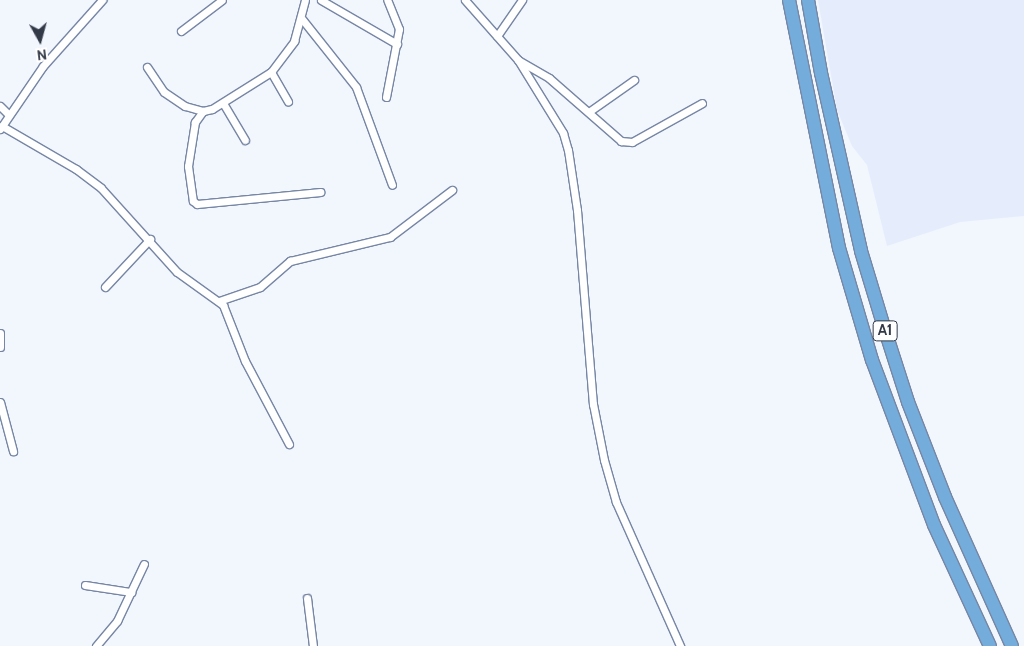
<!DOCTYPE html>
<html>
<head>
<meta charset="utf-8">
<style>
  body { margin:0 }
  #map { position:relative; width:1024px; height:646px; overflow:hidden; background:#f2f6fd; font-family:Cabin,sans-serif }
  div>[style] { position:absolute }
  .built>* { inset:0; background:#e5edfd }
  .roads { filter:drop-shadow(1px 0 #7686a4) drop-shadow(-1px 0 #7686a4) drop-shadow(0 1px #7686a4) drop-shadow(0 -1px #7686a4) }
  .street>* { height:7px; margin:-3.5px; padding:0 3.5px; transform-origin:3.5px; border-radius:3.5px; background:#fff }
  .highway>* { height:12px; margin:-6px; padding:0 6px; transform-origin:6px; border-radius:6px; background:#74addb }
  span { translate:-50% -50%; white-space:nowrap; text-align:center; line-height:1.15; -webkit-text-stroke:4px #fff; paint-order:stroke }
  .shield-label span { padding:1px 4px; background:#fff; border:1px solid; border-radius:4px; -webkit-text-stroke-width:0 }
  .shield-label { font-size:15px; color:#333a47; font-weight:700 }
  .north { position:absolute; left:15px; top:15px; width:50px; height:50px; -webkit-text-stroke:4px #fff; paint-order:stroke; rotate:173deg; font-size:14px; font-weight:700; line-height:20px; text-align:center; color:#333a47 }
  .north::after { content:''; display:block; margin:auto; width:18px; height:22px; background:#333a47; clip-path:polygon(50% 0,100% 100%,50% 72%,0 100%) }
</style>
</head>
<body>
<div id="map">
  <div class="built">
    <i style="clip-path:polygon(818px 0,1024px 0,1024px 216px,960px 222px,887px 246px,867px 165px,852px 146px,837px 110px)"></i>
  </div>
  <div class="roads">
    <div class="street">
      <i style="left:321px;top:0;width:88px;rotate:30.1deg"></i>
      <i style="left:465px;top:0;width:80px;rotate:48.5deg"></i>
      <i style="left:518px;top:60px;width:36px;rotate:30deg"></i>
      <i style="left:549px;top:78px;width:96px;rotate:41.2deg"></i>
      <i style="left:621px;top:141px;width:11px;rotate:5deg"></i>
      <i style="left:632px;top:142px;width:80px;rotate:-29.1deg"></i>
      <i style="left:302px;top:19px;width:87px;rotate:51.5deg"></i>
      <i style="left:356px;top:87px;width:104px;rotate:69.8deg"></i>
      <i style="left:181px;top:31px;width:51px;rotate:-37.1deg"></i>
      <i style="left:497px;top:36px;width:44px;rotate:-55.2deg"></i>
      <i style="left:518px;top:60px;width:86px;rotate:58.3deg"></i>
      <i style="left:563px;top:133px;width:18px;rotate:74deg"></i>
      <i style="left:568px;top:150px;width:61px;rotate:81.5deg"></i>
      <i style="left:577px;top:210px;width:195px;rotate:85.3deg"></i>
      <i style="left:593px;top:404px;width:57px;rotate:78.9deg"></i>
      <i style="left:604px;top:460px;width:44px;rotate:74.1deg"></i>
      <i style="left:616px;top:502px;width:158px;rotate:66deg"></i>
      <i style="left:147px;top:67px;width:30px;rotate:56deg"></i>
      <i style="left:164px;top:92px;width:25px;rotate:34deg"></i>
      <i style="left:185px;top:106px;width:19px;rotate:16deg"></i>
      <i style="left:203px;top:111px;width:9px;rotate:-13deg"></i>
      <i style="left:212px;top:109px;width:70px;rotate:-32.1deg"></i>
      <i style="left:271px;top:72px;width:39px;rotate:-53deg"></i>
      <i style="left:294px;top:41px;width:42px;rotate:-75deg"></i>
      <i style="left:271px;top:72px;width:34px;rotate:60deg"></i>
      <i style="left:386px;top:97px;width:69px;rotate:-79.2deg"></i>
      <i style="left:399px;top:29px;width:31px;rotate:-112deg"></i>
      <i style="left:223px;top:103px;width:43px;rotate:59.3deg"></i>
      <i style="left:0;top:106px;width:11px;rotate:45deg"></i>
      <i style="left:203px;top:111px;width:14px;rotate:126deg"></i>
      <i style="left:195px;top:122px;width:45px;rotate:99deg"></i>
      <i style="left:188px;top:166px;width:35px;rotate:82deg"></i>
      <i style="left:193px;top:201px;width:5px;rotate:37deg"></i>
      <i style="left:197px;top:204px;width:124px;rotate:-5.6deg"></i>
      <i style="left:590px;top:111px;width:54px;rotate:-35.2deg"></i>
      <i style="left:2px;top:126px;width:86px;rotate:30.2deg"></i>
      <i style="left:76px;top:169px;width:31px;rotate:37deg"></i>
      <i style="left:101px;top:188px;width:113px;rotate:47.9deg"></i>
      <i style="left:177px;top:272px;width:57px;rotate:35.7deg"></i>
      <i style="left:223px;top:305px;width:60px;rotate:68.6deg"></i>
      <i style="left:245px;top:361px;width:94px;rotate:62.1deg"></i>
      <i style="left:0;top:129px;width:76px;rotate:-55.7deg"></i>
      <i style="left:43px;top:66px;width:89px;rotate:-48.2deg"></i>
      <i style="left:105px;top:287px;width:66px;rotate:-46.8deg"></i>
      <i style="left:219px;top:301px;width:43px;rotate:-18.9deg"></i>
      <i style="left:260px;top:287px;width:40px;rotate:-41deg"></i>
      <i style="left:290px;top:261px;width:103px;rotate:-13.5deg"></i>
      <i style="left:390px;top:237px;width:78px;rotate:-37.2deg"></i>
      <i style="left:0;top:333px;width:14px;rotate:90deg"></i>
      <i style="left:0;top:402px;width:51px;rotate:75.1deg"></i>
      <i style="left:85px;top:585px;width:47px;rotate:8.7deg"></i>
      <i style="left:307px;top:598px;width:48px;rotate:82.9deg"></i>
      <i style="left:96px;top:646px;width:33px;rotate:-50deg"></i>
      <i style="left:117px;top:621px;width:63px;rotate:-64.7deg"></i>
    </div>
    <div class="highway">
      <i style="left:789px;top:0;width:253px;rotate:78.6deg"></i>
      <i style="left:839px;top:248px;width:117px;rotate:73.6deg"></i>
      <i style="left:872px;top:360px;width:176px;rotate:69.4deg"></i>
      <i style="left:934px;top:525px;width:133px;rotate:65.2deg"></i>
      <i style="left:808px;top:0;width:74px;rotate:79.9deg"></i>
      <i style="left:821px;top:73px;width:182px;rotate:77.3deg"></i>
      <i style="left:861px;top:251px;width:76px;rotate:73.2deg"></i>
      <i style="left:883px;top:324px;width:82px;rotate:72.2deg"></i>
      <i style="left:908px;top:402px;width:102px;rotate:68.7deg"></i>
      <i style="left:945px;top:497px;width:163px;rotate:65.8deg"></i>
    </div>
  </div>
  <div class="shield-label">
    <span style="left:885px;top:331px">A1</span>
  </div>
  <div class="north">N</div>
</div>
</body>
</html>
